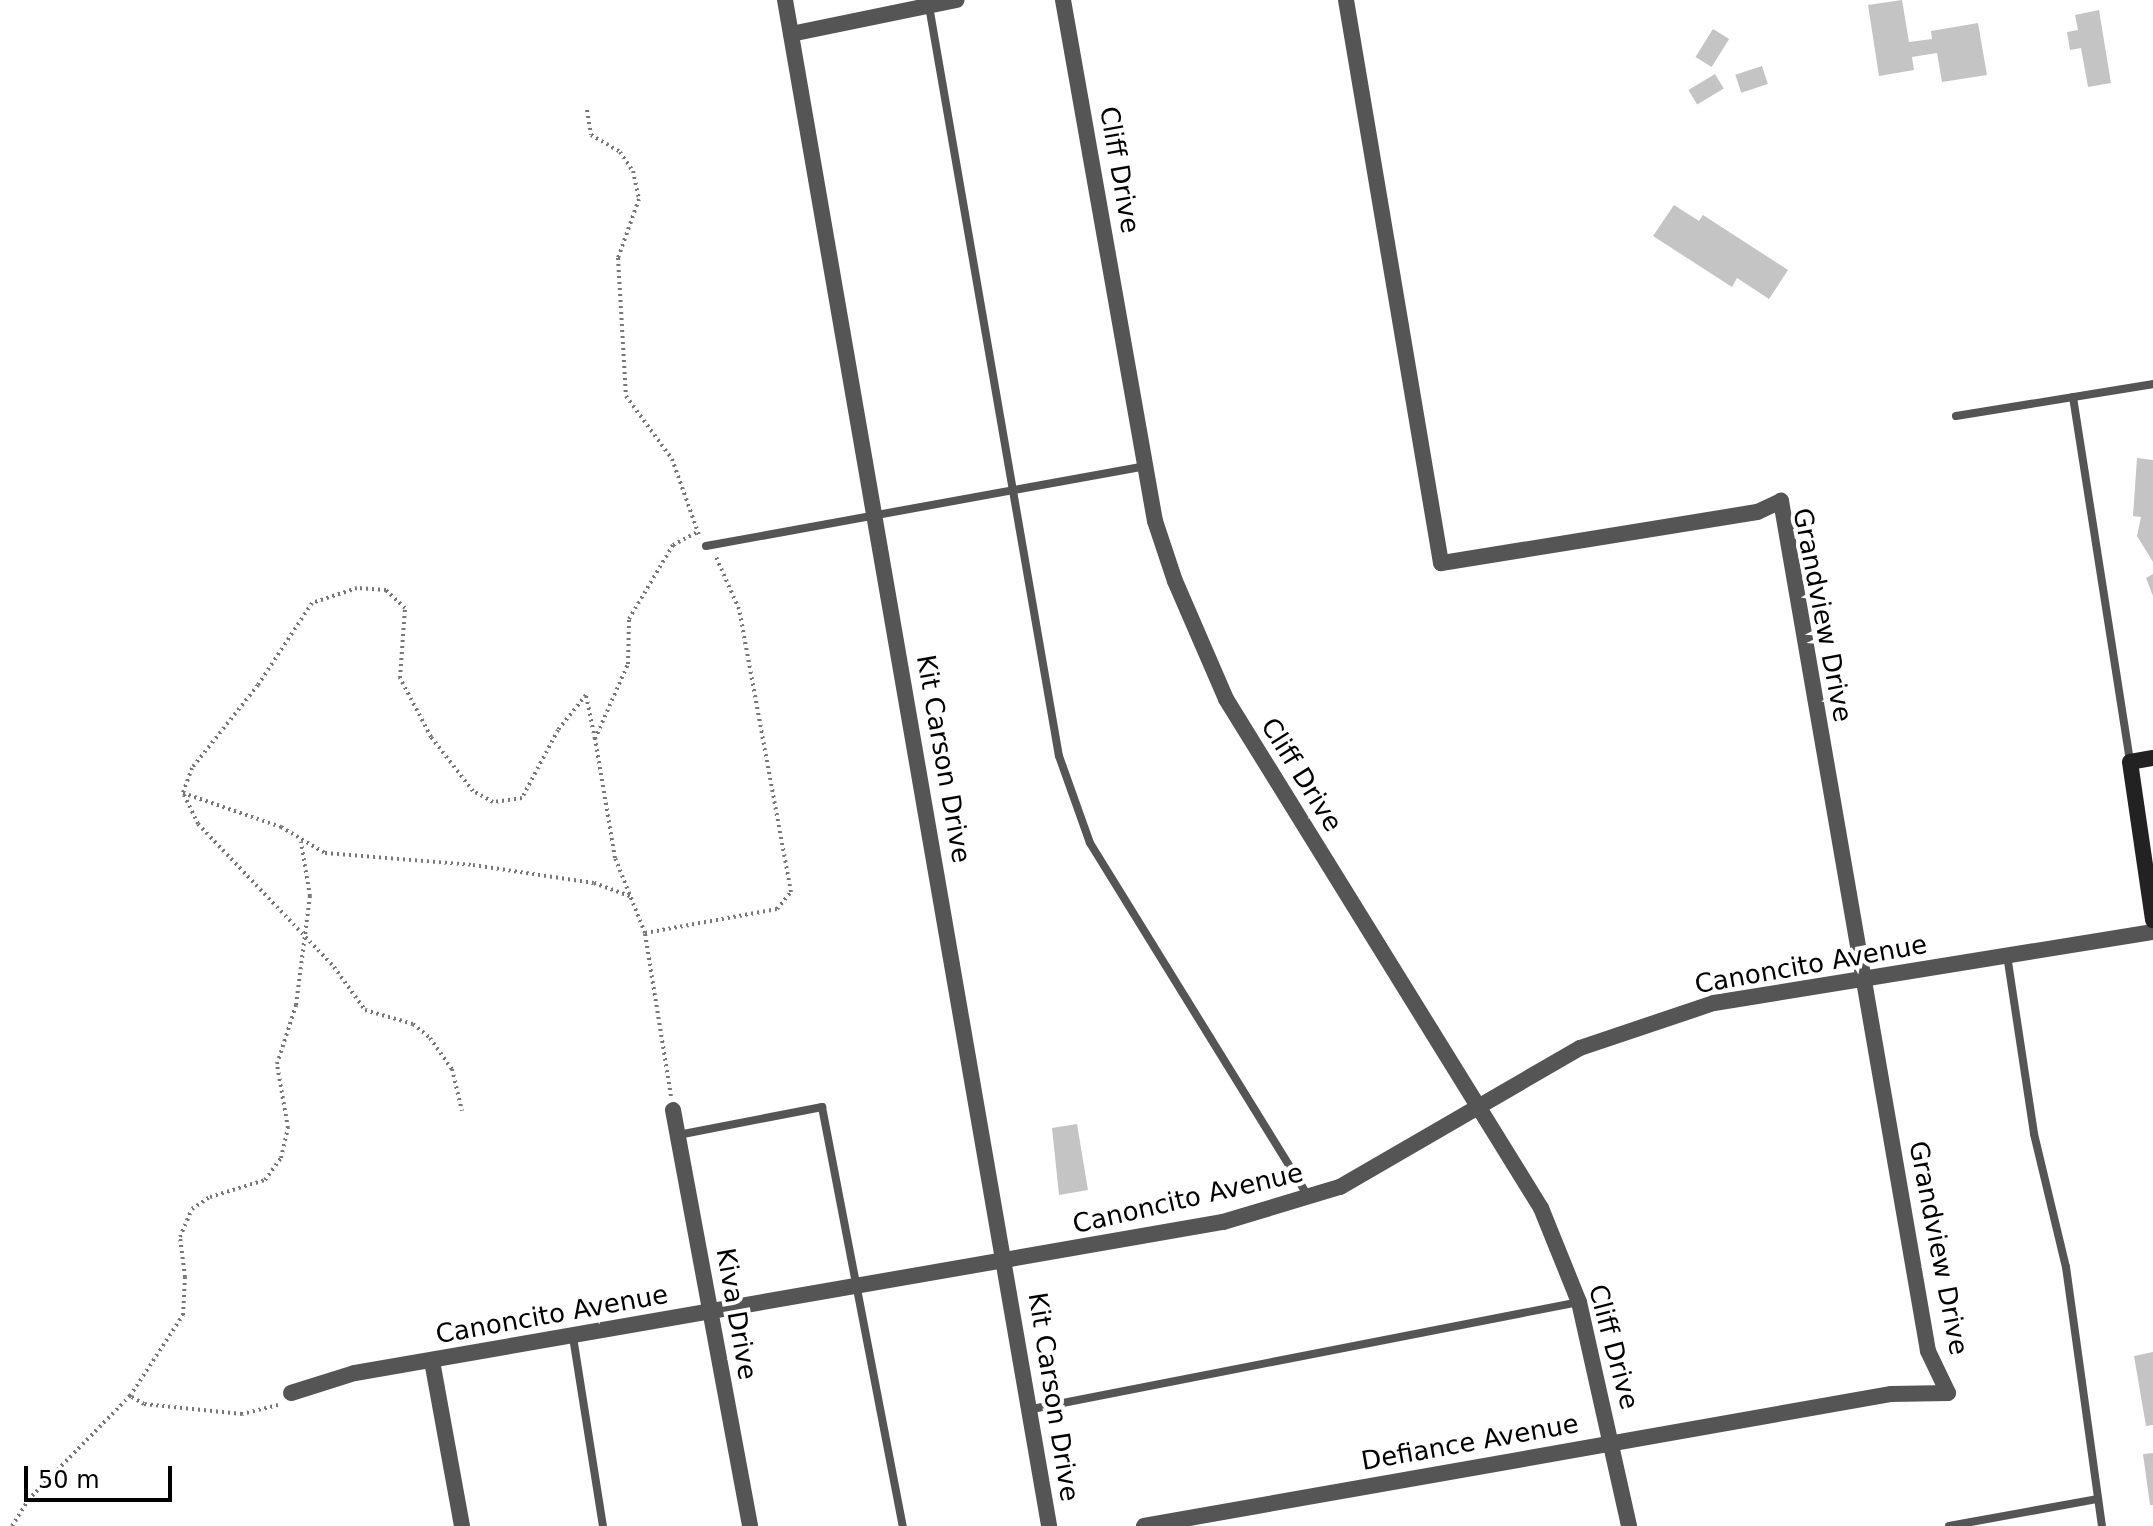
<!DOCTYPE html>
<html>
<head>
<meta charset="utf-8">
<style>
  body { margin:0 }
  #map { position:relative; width:2153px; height:1526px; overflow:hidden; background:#fff; font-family:"DejaVu Sans",sans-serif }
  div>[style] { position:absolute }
  .building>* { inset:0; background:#c4c4c4; transform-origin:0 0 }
  .path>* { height:4px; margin-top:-2px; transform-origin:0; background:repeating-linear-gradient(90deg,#777 0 2px,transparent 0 6px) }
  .service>* { height:8px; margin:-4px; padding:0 4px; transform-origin:4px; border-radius:4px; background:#555 }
  .minor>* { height:16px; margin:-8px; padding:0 8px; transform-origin:8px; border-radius:8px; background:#555 }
  .secondary>* { height:16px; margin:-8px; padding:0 8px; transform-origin:8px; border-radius:8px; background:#222 }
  span { translate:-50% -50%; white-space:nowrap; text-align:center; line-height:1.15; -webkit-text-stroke:8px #fff; paint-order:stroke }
  .street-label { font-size:26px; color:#000 }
  .scale { position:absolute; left:24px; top:1466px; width:148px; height:36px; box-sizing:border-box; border:4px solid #000; border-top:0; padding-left:10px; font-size:24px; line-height:28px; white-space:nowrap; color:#000; -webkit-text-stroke:6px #fff; paint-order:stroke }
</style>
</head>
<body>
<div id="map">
  <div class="building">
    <i style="clip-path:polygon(1902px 0,1909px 42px,1932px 39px,1931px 31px,1978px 23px,1987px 75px,1942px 82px,1937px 53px,1912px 57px,1914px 70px,1879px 76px,1868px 5px)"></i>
    <i style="clip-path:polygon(2099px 10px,2111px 83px,2088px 87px,2081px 48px,2070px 50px,2067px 32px,2078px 30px,2075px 15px)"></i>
    <i style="left:1713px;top:29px;width:19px;height:33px;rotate:32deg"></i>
    <i style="left:1762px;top:66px;width:19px;height:28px;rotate:72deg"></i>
    <i style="left:1715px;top:74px;width:17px;height:31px;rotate:59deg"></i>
    <i style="clip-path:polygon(1674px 205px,1699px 221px,1703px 215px,1788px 270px,1769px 299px,1737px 278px,1732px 287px,1653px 236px)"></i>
    <i style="clip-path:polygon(2137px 458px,2153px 460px,2153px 562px,2137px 536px,2141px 517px,2133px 516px)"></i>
    <i style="clip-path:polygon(2153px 574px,2153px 596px,2146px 578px)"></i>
    <i style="clip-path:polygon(1077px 1124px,1088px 1190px,1059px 1195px,1052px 1128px)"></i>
    <i style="clip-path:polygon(2153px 1352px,2153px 1425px,2146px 1426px,2134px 1356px)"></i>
    <i style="clip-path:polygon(2153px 1453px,2153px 1505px,2150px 1505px,2143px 1454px)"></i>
  </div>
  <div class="path">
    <i style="left:587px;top:110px;width:25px;rotate:81deg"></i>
    <i style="left:591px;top:135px;width:34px;rotate:30deg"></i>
    <i style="left:620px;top:152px;width:23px;rotate:56deg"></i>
    <i style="left:633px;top:171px;width:29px;rotate:78deg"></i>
    <i style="left:639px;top:199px;width:63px;rotate:109.6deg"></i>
    <i style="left:618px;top:258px;width:138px;rotate:86.7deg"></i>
    <i style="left:626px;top:396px;width:78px;rotate:53.9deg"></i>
    <i style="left:672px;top:459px;width:84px;rotate:70.5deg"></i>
    <i style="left:595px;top:739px;width:45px;rotate:-101.6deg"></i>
    <i style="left:586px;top:695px;width:45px;rotate:128.7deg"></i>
    <i style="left:558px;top:730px;width:77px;rotate:117.9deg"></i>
    <i style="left:522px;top:798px;width:29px;rotate:172deg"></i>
    <i style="left:493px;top:802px;width:23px;rotate:-151deg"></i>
    <i style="left:473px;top:791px;width:68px;rotate:-127.9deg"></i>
    <i style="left:431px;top:737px;width:67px;rotate:-117.7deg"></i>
    <i style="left:400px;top:678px;width:70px;rotate:-85.9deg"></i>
    <i style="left:405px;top:608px;width:26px;rotate:-137deg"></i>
    <i style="left:386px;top:590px;width:29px;rotate:-176deg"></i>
    <i style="left:357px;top:588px;width:47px;rotate:161.6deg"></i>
    <i style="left:312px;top:603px;width:98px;rotate:123.4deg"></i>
    <i style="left:258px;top:685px;width:106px;rotate:128.5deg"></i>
    <i style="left:192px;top:768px;width:27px;rotate:110deg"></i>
    <i style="left:183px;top:793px;width:104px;rotate:19.1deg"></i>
    <i style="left:281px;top:827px;width:51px;rotate:30.6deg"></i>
    <i style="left:325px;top:853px;width:148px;rotate:4.6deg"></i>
    <i style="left:473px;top:865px;width:122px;rotate:8.5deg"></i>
    <i style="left:594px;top:883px;width:38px;rotate:20deg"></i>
    <i style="left:184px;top:795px;width:32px;rotate:64deg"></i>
    <i style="left:198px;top:824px;width:197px;rotate:46.4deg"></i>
    <i style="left:334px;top:967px;width:53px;rotate:54.2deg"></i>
    <i style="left:365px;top:1010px;width:50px;rotate:16.3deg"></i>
    <i style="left:413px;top:1024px;width:22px;rotate:39deg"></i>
    <i style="left:430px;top:1038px;width:38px;rotate:55deg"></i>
    <i style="left:452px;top:1069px;width:43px;rotate:76.6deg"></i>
    <i style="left:645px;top:933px;width:81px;rotate:-111.8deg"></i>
    <i style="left:615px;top:858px;width:121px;rotate:-99.5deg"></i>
    <i style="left:595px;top:739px;width:82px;rotate:-66.3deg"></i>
    <i style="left:628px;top:664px;width:45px;rotate:-88.7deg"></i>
    <i style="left:629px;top:619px;width:86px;rotate:-59.3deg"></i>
    <i style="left:673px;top:545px;width:27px;rotate:-28deg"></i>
    <i style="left:671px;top:1096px;width:165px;rotate:-99.1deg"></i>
    <i style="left:645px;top:933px;width:134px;rotate:-10.3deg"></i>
    <i style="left:777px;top:909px;width:22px;rotate:-51deg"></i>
    <i style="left:791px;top:892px;width:288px;rotate:-100.4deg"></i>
    <i style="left:739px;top:609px;width:57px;rotate:-113.9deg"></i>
    <i style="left:278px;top:1405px;width:37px;rotate:166deg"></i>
    <i style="left:242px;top:1414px;width:99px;rotate:-174.2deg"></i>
    <i style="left:144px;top:1404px;width:16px;rotate:-150deg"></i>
    <i style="left:130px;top:1396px;width:97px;rotate:-56.8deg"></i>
    <i style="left:183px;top:1315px;width:38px;rotate:-87deg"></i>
    <i style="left:185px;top:1277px;width:40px;rotate:-97.1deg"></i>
    <i style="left:180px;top:1237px;width:30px;rotate:-67deg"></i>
    <i style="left:192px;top:1209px;width:22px;rotate:-34deg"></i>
    <i style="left:210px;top:1197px;width:58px;rotate:-17.2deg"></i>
    <i style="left:265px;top:1180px;width:27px;rotate:-54deg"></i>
    <i style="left:281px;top:1158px;width:31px;rotate:-77deg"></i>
    <i style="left:288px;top:1128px;width:65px;rotate:-99.8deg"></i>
    <i style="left:277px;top:1064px;width:62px;rotate:-72.1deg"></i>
    <i style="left:296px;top:1005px;width:110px;rotate:-82.7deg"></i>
    <i style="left:310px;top:896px;width:55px;rotate:-99.5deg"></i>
    <i style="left:12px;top:1526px;width:31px;rotate:-58deg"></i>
    <i style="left:28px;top:1500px;width:146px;rotate:-45.6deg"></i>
  </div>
  <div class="service">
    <i style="left:929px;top:6px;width:761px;rotate:80.17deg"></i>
    <i style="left:1059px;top:756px;width:92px;rotate:70.4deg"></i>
    <i style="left:1090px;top:843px;width:417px;rotate:58.3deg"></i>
    <i style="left:2073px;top:397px;width:369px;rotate:81.1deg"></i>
    <i style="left:1956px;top:416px;width:200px;rotate:-9.2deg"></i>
    <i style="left:706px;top:546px;width:446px;rotate:-10.3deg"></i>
    <i style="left:2007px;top:955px;width:181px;rotate:81.4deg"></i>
    <i style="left:2034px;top:1134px;width:137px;rotate:76.5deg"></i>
    <i style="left:2066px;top:1267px;width:261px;rotate:82.1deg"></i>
    <i style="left:678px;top:1135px;width:147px;rotate:-11deg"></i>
    <i style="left:822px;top:1107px;width:427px;rotate:79.1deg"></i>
    <i style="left:573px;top:1337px;width:191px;rotate:81deg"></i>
    <i style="left:1032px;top:1409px;width:557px;rotate:-11.07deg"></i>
    <i style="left:1949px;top:1526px;width:150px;rotate:-10.3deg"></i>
  </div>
  <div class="minor">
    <i style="left:785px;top:0;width:1549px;rotate:80.18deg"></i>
    <i style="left:1063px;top:0;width:529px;rotate:79.99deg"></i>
    <i style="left:1155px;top:521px;width:63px;rotate:71.6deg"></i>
    <i style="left:1175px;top:581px;width:129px;rotate:66.6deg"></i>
    <i style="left:1226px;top:699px;width:599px;rotate:58.25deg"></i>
    <i style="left:1541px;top:1208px;width:101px;rotate:68deg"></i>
    <i style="left:1579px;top:1302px;width:230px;rotate:77.4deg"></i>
    <i style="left:791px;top:34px;width:169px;rotate:-11.6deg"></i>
    <i style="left:673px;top:1110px;width:423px;rotate:79.5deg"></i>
    <i style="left:432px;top:1361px;width:168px;rotate:79.7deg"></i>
    <i style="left:291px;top:1393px;width:67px;rotate:-17.4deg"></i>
    <i style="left:355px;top:1373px;width:881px;rotate:-9.87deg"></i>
    <i style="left:1223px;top:1222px;width:122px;rotate:-16.7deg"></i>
    <i style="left:1340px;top:1187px;width:277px;rotate:-30.1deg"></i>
    <i style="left:1580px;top:1048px;width:141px;rotate:-18.6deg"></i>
    <i style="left:1714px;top:1003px;width:445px;rotate:-9.2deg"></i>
    <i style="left:1144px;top:1526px;width:759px;rotate:-10.02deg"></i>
    <i style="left:1891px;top:1394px;width:57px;rotate:-1deg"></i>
    <i style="left:1948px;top:1393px;width:47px;rotate:-115.5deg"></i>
    <i style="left:1928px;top:1351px;width:863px;rotate:-99.81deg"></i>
    <i style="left:1781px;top:501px;width:26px;rotate:155deg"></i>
    <i style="left:1757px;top:512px;width:320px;rotate:170.8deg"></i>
    <i style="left:1441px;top:563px;width:571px;rotate:-99.58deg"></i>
  </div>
  <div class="secondary">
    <i style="left:2153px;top:758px;width:23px;rotate:170deg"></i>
    <i style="left:2130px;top:762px;width:160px;rotate:81.7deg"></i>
  </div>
  <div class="street-label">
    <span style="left:1119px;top:170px;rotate:80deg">Cliff Drive</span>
    <span style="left:1822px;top:615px;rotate:79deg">Grandview Drive</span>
    <span style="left:943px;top:759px;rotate:80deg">Kit Carson Drive</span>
    <span style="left:1301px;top:775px;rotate:58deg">Cliff Drive</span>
    <span style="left:1811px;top:965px;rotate:-10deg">Canoncito Avenue</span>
    <span style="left:1188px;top:1199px;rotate:-13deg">Canoncito Avenue</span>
    <span style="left:1938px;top:1248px;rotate:79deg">Grandview Drive</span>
    <span style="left:736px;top:1314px;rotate:80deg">Kiva Drive</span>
    <span style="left:552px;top:1315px;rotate:-10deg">Canoncito Avenue</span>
    <span style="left:1613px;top:1347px;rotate:75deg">Cliff Drive</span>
    <span style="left:1053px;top:1397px;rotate:81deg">Kit Carson Drive</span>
    <span style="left:1470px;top:1443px;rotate:-10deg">Defiance Avenue</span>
  </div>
  <div class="scale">50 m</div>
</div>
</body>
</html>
